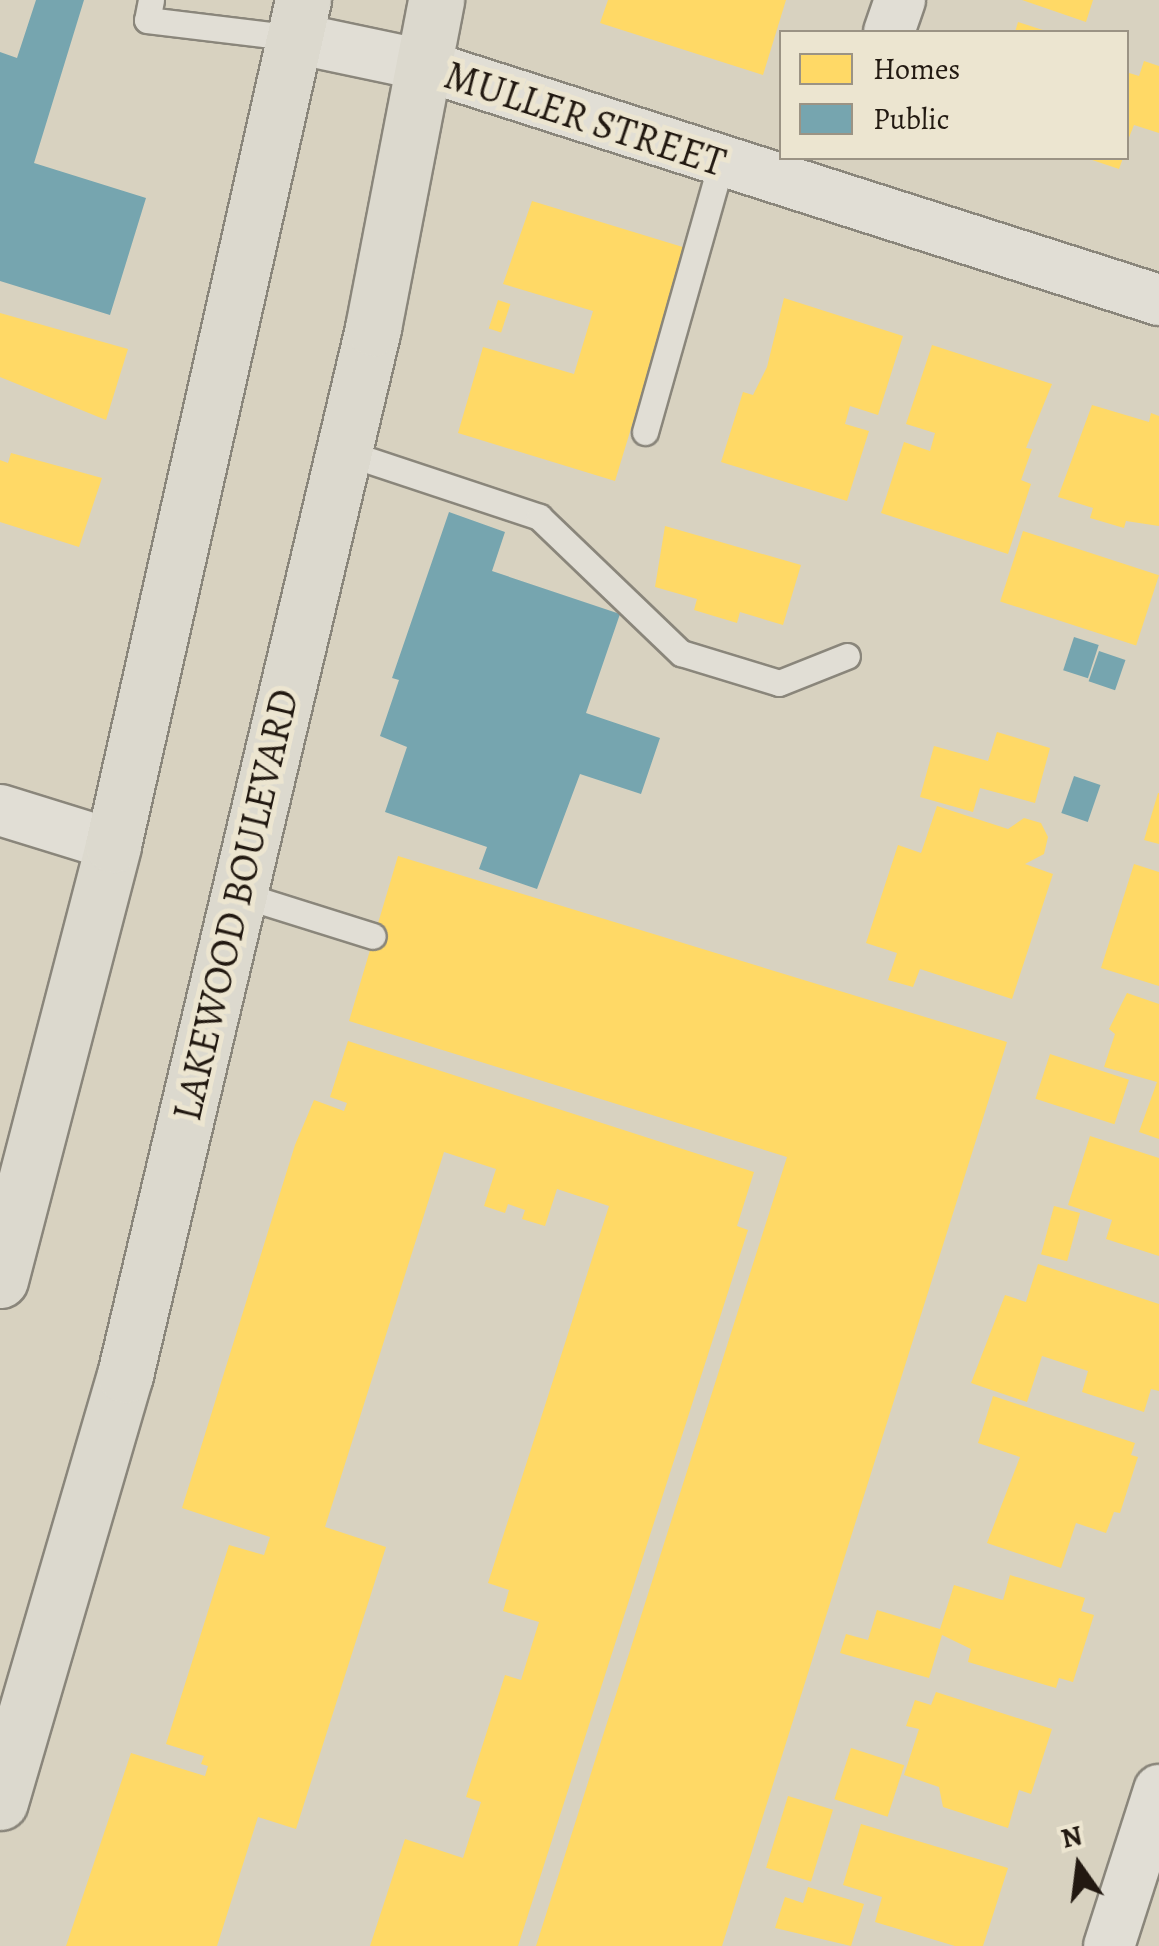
<!DOCTYPE html>
<html>
<head>
<meta charset="utf-8">
<style>
  body { margin:0 }
  #map { position:relative; width:1159px; height:1946px; overflow:hidden; background:#d8d2c0; font-family:Alegreya,serif }
  div>[style] { position:absolute }
  .homes>* { inset:0; background:#ffd966; transform-origin:0 0 }
  .public>* { inset:0; background:#76a5af; transform-origin:0 0 }
  .roads { filter:drop-shadow(2px 0 #8a867b) drop-shadow(-2px 0 #8a867b) drop-shadow(0 2px #8a867b) drop-shadow(0 -2px #8a867b) }
  .service>* { height:25px; margin:-12.5px; padding:0 12.5px; transform-origin:12.5px; border-radius:12.5px; background:#e1ded5 }
  .minor>* { height:50px; margin:-25px; padding:0 25px; transform-origin:25px; border-radius:25px; background:#e1ded5 }
  .primary>* { height:55px; margin:-27.5px; padding:0 27.5px; transform-origin:27.5px; border-radius:27.5px; background:#dcd9ce }
  span { translate:-50% -50%; white-space:nowrap; text-align:center; line-height:1.15; -webkit-text-stroke:10px #ece5d0; paint-order:stroke }
  .street-label { font-size:40px; color:#221911 }
  .legend { position:absolute; left:779px; top:30px; width:350px; height:130px; box-sizing:border-box; background:#ece5d0; border:2px solid #9b9384; margin:0; padding:12px 18px; list-style:none; font-size:30px; color:#221911 }
  .legend li { display:flex; align-items:center; gap:20px; height:50px }
  .legend b { width:50px; border:2px solid #9b9384 }
  .north { position:absolute; left:1029px; top:1816px; width:100px; height:100px; -webkit-text-stroke:8px #ece5d0; paint-order:stroke; rotate:346deg; font-size:28px; font-weight:700; line-height:40px; text-align:center; color:#221911 }
  .north::after { content:''; display:block; margin:auto; width:35px; height:45px; background:#221911; clip-path:polygon(50% 0,100% 100%,50% 72%,0 100%) }
</style>
</head>
<body>
<div id="map">
  <div class="homes">
    <i style="clip-path:polygon(608px 0,786px 0,763px 75px,600px 23px)"></i>
    <i style="clip-path:polygon(1022px 0,1093px 0,1086px 22px)"></i>
    <i style="clip-path:polygon(1018px 22px,1049px 32px,1015px 32px)"></i>
    <i style="clip-path:polygon(1144px 61px,1159px 66px,1159px 133px,1134px 125px,1126px 145px,1126px 72px,1139px 76px)"></i>
    <i style="clip-path:polygon(1086px 158px,1123px 158px,1119px 169px)"></i>
    <i style="clip-path:polygon(532px 201px,686px 248px,615px 481px,458px 433px,483px 347px,574px 374px,593px 311px,503px 284px)"></i>
    <i style="clip-path:polygon(784px 298px,903px 336px,878px 415px,850px 406px,845px 424px,869px 431px,847px 501px,721px 462px,743px 392px,753px 395px,767px 367px)"></i>
    <i style="left:498px;top:300px;width:13px;height:30px;rotate:18deg"></i>
    <i style="clip-path:polygon(0 313px,128px 349px,106px 420px,0 377px)"></i>
    <i style="clip-path:polygon(932px 345px,1052px 384px,1026px 448px,1032px 449px,1021px 480px,1031px 484px,1008px 554px,881px 513px,904px 442px,930px 451px,935px 433px,906px 424px)"></i>
    <i style="clip-path:polygon(1092px 405px,1149px 422px,1151px 413px,1159px 416px,1159px 526px,1126px 521px,1124px 528px,1090px 518px,1093px 508px,1058px 497px)"></i>
    <i style="clip-path:polygon(11px 453px,102px 478px,79px 547px,0 522px,0 460px,8px 463px)"></i>
    <i style="clip-path:polygon(665px 526px,801px 565px,783px 625px,740px 612px,737px 623px,694px 610px,697px 599px,655px 587px)"></i>
    <i style="left:1023px;top:531px;width:143px;height:74px;rotate:18deg"></i>
    <i style="clip-path:polygon(997px 732px,1050px 748px,1035px 803px,980px 788px,973px 812px,920px 797px,934px 746px,988px 761px)"></i>
    <i style="clip-path:polygon(1158px 793px,1159px 793px,1159px 844px,1144px 840px)"></i>
    <i style="clip-path:polygon(937px 806px,1008px 829px,1024px 818px,1041px 823px,1048px 837px,1044px 854px,1025px 864px,1053px 874px,1012px 999px,920px 969px,913px 987px,888px 980px,897px 953px,866px 943px,898px 845px,921px 853px)"></i>
    <i style="clip-path:polygon(398px 856px,1007px 1042px,722px 1946px,536px 1946px,787px 1157px,349px 1021px)"></i>
    <i style="clip-path:polygon(1134px 864px,1159px 872px,1159px 986px,1101px 968px)"></i>
    <i style="clip-path:polygon(1127px 993px,1159px 1004px,1159px 1139px,1139px 1132px,1157px 1082px,1104px 1067px,1115px 1034px,1109px 1029px)"></i>
    <i style="clip-path:polygon(348px 1041px,754px 1172px,737px 1226px,748px 1230px,518px 1946px,370px 1946px,405px 1839px,463px 1858px,481px 1802px,466px 1797px,505px 1675px,521px 1680px,539px 1622px,503px 1611px,509px 1590px,488px 1583px,609px 1206px,557px 1189px,545px 1226px,522px 1219px,525px 1210px,508px 1204px,505px 1213px,484px 1206px,496px 1169px,444px 1152px,325px 1527px,386px 1547px,296px 1829px,258px 1817px,217px 1946px,66px 1946px,131px 1753px,205px 1776px,208px 1766px,201px 1764px,204px 1756px,166px 1744px,229px 1545px,264px 1555px,270px 1537px,182px 1508px,295px 1145px,314px 1100px,344px 1111px,347px 1103px,330px 1097px)"></i>
    <i style="left:1050px;top:1054px;width:83px;height:47px;rotate:18deg"></i>
    <i style="clip-path:polygon(1090px 1136px,1159px 1158px,1159px 1256px,1106px 1239px,1112px 1220px,1068px 1205px)"></i>
    <i style="left:1054px;top:1206px;width:27px;height:50px;rotate:15deg"></i>
    <i style="clip-path:polygon(1038px 1264px,1159px 1304px,1159px 1391px,1151px 1389px,1144px 1412px,1082px 1392px,1088px 1371px,1042px 1356px,1027px 1402px,971px 1383px,1005px 1295px,1026px 1302px)"></i>
    <i style="clip-path:polygon(993px 1396px,1135px 1443px,1131px 1455px,1138px 1457px,1120px 1513px,1114px 1512px,1106px 1533px,1076px 1523px,1061px 1568px,987px 1543px,1020px 1457px,978px 1443px)"></i>
    <i style="clip-path:polygon(1010px 1575px,1085px 1598px,1081px 1611px,1094px 1615px,1073px 1682px,1059px 1678px,1056px 1688px,968px 1662px,971px 1649px,942px 1635px,929px 1678px,840px 1653px,846px 1634px,868px 1640px,877px 1610px,940px 1629px,954px 1585px,1003px 1600px)"></i>
    <i style="clip-path:polygon(936px 1692px,1052px 1729px,1031px 1794px,1019px 1790px,1008px 1828px,943px 1807px,939px 1787px,904px 1775px,919px 1729px,906px 1726px,915px 1700px,931px 1705px)"></i>
    <i style="left:851px;top:1748px;width:56px;height:54px;rotate:18deg"></i>
    <i style="left:788px;top:1796px;width:47px;height:75px;rotate:17deg"></i>
    <i style="clip-path:polygon(861px 1824px,1008px 1868px,983px 1946px,955px 1946px,875px 1922px,882px 1897px,843px 1885px)"></i>
    <i style="clip-path:polygon(808px 1887px,864px 1904px,851px 1946px,775px 1928px,785px 1897px,803px 1903px)"></i>
  </div>
  <div class="public">
    <i style="clip-path:polygon(36px 0,84px 0,34px 163px,146px 198px,110px 315px,0 281px,0 52px,17px 58px)"></i>
    <i style="clip-path:polygon(449px 512px,505px 532px,492px 571px,620px 614px,586px 713px,660px 738px,641px 794px,580px 774px,537px 889px,479px 869px,487px 847px,385px 812px,407px 747px,380px 736px,399px 680px,392px 678px)"></i>
    <i style="left:1074px;top:637px;width:26px;height:35px;rotate:18deg"></i>
    <i style="left:1099px;top:651px;width:28px;height:32px;rotate:19deg"></i>
    <i style="left:1074px;top:776px;width:28px;height:39px;rotate:19deg"></i>
  </div>
  <div class="roads">
    <div class="service">
      <i style="left:151px;top:0;width:20px;rotate:101deg"></i>
      <i style="left:147px;top:20px;width:149px;rotate:6.9deg"></i>
      <i style="left:645px;top:432px;width:279px;rotate:-74.2deg"></i>
      <i style="left:344px;top:452px;width:206px;rotate:18.4deg"></i>
      <i style="left:539px;top:517px;width:197px;rotate:43.8deg"></i>
      <i style="left:681px;top:653px;width:102px;rotate:17deg"></i>
      <i style="left:779px;top:683px;width:73px;rotate:-21.7deg"></i>
      <i style="left:239px;top:894px;width:140px;rotate:17.4deg"></i>
    </div>
    <div class="minor">
      <i style="left:889px;top:32px;width:34px;rotate:-71deg"></i>
      <i style="left:295px;top:38px;width:131px;rotate:11.9deg"></i>
      <i style="left:423px;top:65px;width:773px;rotate:17.71deg"></i>
      <i style="left:0;top:810px;width:118px;rotate:17.2deg"></i>
      <i style="left:1109px;top:1946px;width:164px;rotate:-72.2deg"></i>
    </div>
    <div class="primary">
      <i style="left:0;top:1280px;width:449px;rotate:-75.4deg"></i>
      <i style="left:113px;top:845px;width:866px;rotate:-77.33deg"></i>
      <i style="left:0;top:1802px;width:445px;rotate:-73.7deg"></i>
      <i style="left:125px;top:1375px;width:1076px;rotate:-76.67deg"></i>
      <i style="left:373px;top:328px;width:334px;rotate:-79.1deg"></i>
    </div>
  </div>
  <div class="street-label">
    <span style="left:585px;top:119px;rotate:18deg">MULLER STREET</span>
    <span style="left:236px;top:905px;rotate:-77deg">LAKEWOOD BOULEVARD</span>
  </div>
  <ul class="legend">
  <li><b style="height:28px;background:#ffd966"></b>Homes</li>
  <li><b style="height:28px;background:#76a5af"></b>Public</li>
  </ul>
  <div class="north">N</div>
</div>
</body>
</html>
